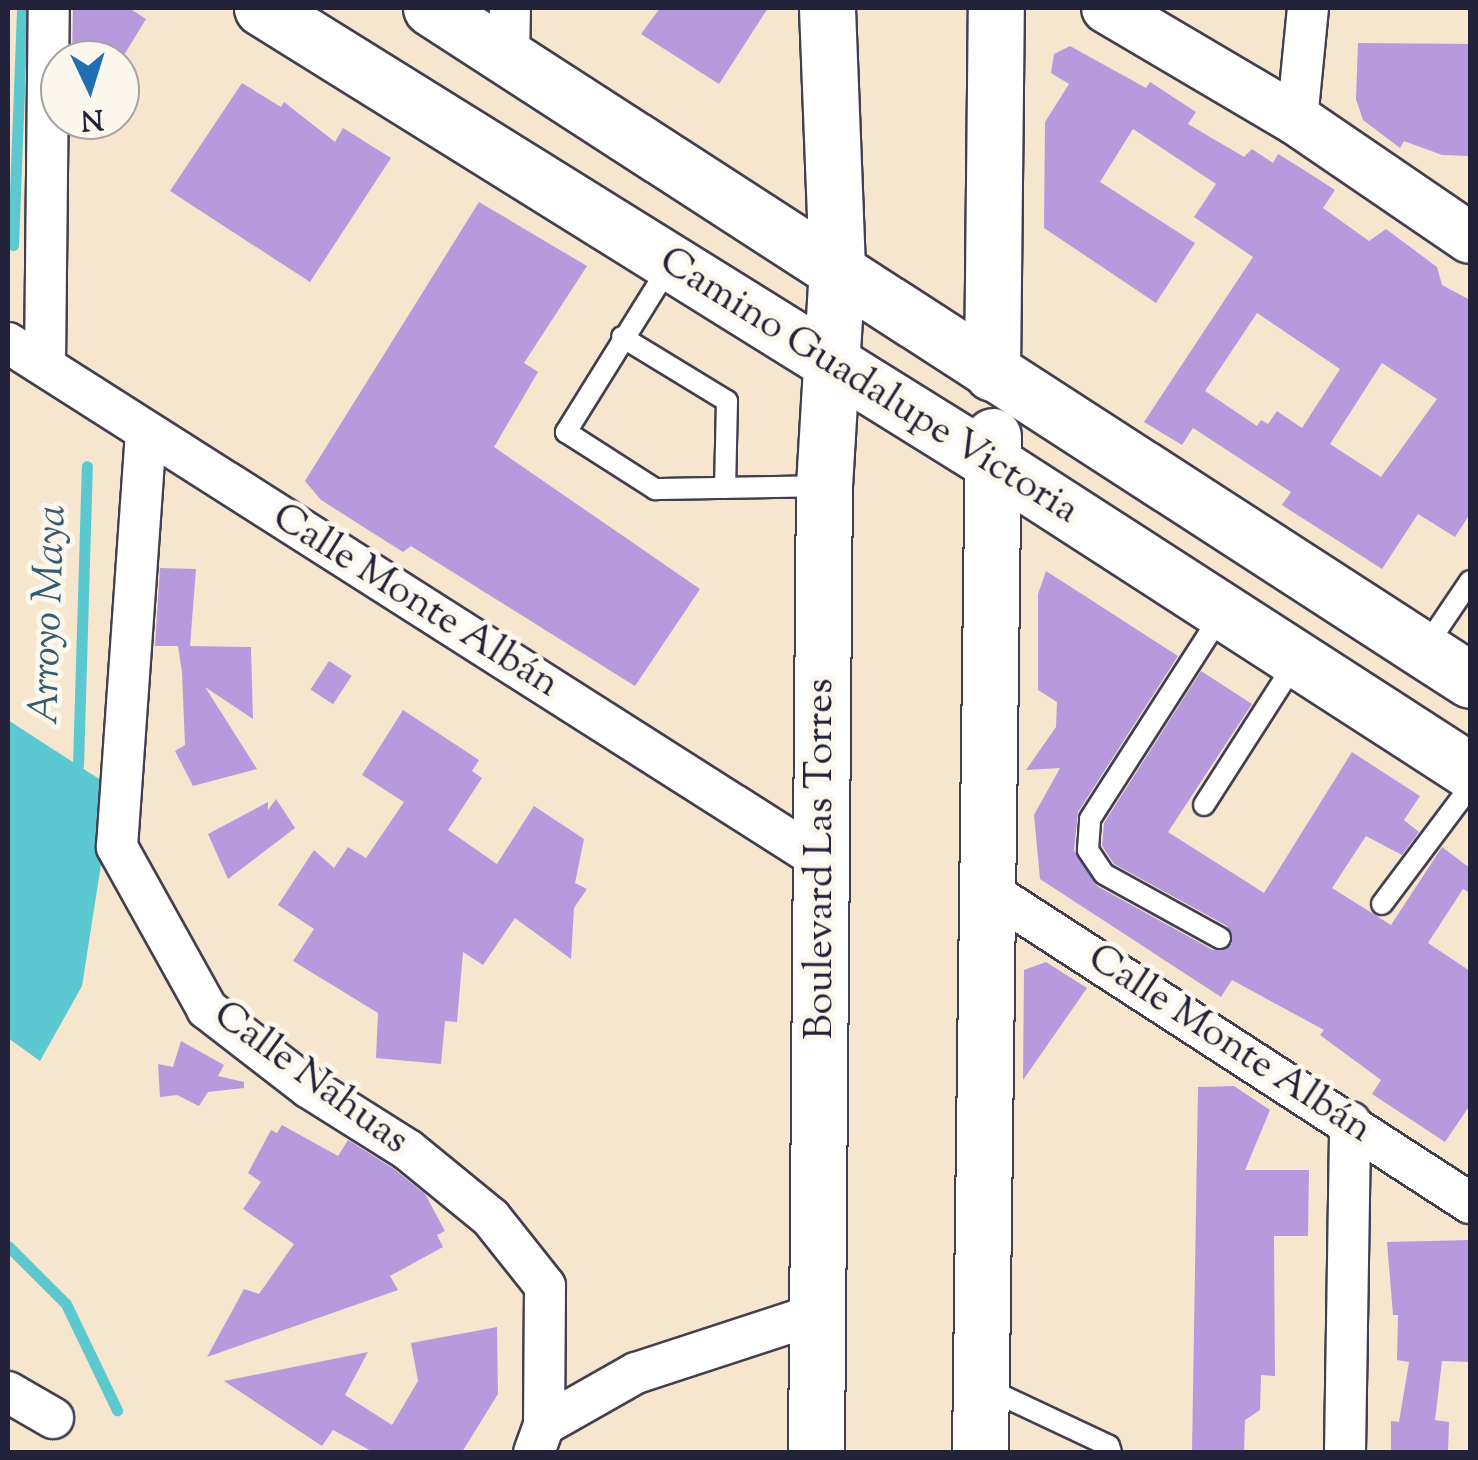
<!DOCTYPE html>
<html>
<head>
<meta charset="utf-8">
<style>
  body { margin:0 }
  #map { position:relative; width:1478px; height:1460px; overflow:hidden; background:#f6e6ce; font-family:"Sorts Mill Goudy",serif }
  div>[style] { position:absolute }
  .water>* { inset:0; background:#5cc9d1 }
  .stream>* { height:11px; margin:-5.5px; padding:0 5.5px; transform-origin:5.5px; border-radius:5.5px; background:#5cc9d1 }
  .building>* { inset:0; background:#b79ade; transform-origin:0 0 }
  .roads { filter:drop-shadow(2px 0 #423f51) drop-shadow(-2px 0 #423f51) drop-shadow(0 2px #423f51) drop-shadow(0 -2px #423f51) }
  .service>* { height:20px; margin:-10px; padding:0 10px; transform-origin:10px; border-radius:10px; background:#fff }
  .minor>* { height:40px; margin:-20px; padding:0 20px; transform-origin:20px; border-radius:20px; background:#fff }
  .tertiary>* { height:50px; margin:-25px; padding:0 25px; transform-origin:25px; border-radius:25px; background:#fff }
  .secondary>* { height:55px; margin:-27.5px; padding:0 27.5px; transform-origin:27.5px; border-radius:27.5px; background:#fff }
  .primary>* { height:55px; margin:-27.5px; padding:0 27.5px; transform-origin:27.5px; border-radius:27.5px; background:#fff }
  span { translate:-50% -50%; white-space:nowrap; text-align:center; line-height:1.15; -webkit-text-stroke:10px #fbf7ec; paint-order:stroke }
  .street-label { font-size:40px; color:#22223b }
  .water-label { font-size:42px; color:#365c70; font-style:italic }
  .frame { position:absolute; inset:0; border:10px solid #22223b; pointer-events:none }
  .north { position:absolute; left:40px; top:40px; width:100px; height:100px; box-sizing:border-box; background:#fbf7ec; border:2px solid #a4a2a5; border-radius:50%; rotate:176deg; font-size:28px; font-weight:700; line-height:40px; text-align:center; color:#22223b }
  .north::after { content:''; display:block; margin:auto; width:35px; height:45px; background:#1f6fb2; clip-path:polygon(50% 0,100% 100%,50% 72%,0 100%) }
</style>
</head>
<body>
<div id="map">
  <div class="water">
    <i style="clip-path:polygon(8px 720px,113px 788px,82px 986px,40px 1061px,8px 1038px)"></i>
  </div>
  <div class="stream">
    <i style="left:13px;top:245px;width:237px;rotate:-87.8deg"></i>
    <i style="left:78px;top:765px;width:299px;rotate:-88.3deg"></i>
    <i style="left:8px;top:1246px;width:82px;rotate:45deg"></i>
    <i style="left:66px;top:1304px;width:118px;rotate:64.3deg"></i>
  </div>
  <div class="building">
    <i style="clip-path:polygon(73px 8px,129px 8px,146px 19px,121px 60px,72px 60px)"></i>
    <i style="clip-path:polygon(660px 8px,768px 8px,719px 84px,641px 34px)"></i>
    <i style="clip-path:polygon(1358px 43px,1470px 44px,1470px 156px,1442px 155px,1404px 141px,1400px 148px,1363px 120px,1356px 99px)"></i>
    <i style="clip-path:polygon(evenodd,1070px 46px,1146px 88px,1150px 82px,1196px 112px,1188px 124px,1244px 157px,1252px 149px,1273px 163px,1278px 154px,1301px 168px,1335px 190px,1323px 208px,1369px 241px,1386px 229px,1437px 267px,1442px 285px,1470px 300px,1470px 514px,1455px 537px,1418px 514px,1382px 569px,1282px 505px,1291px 492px,1193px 428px,1182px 445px,1144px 422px,1253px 257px,1194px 217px,1216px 184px,1133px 129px,1100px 182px,1195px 243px,1156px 303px,1044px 228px,1045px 122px,1069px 84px,1051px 73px,1054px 54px,1070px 46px,1257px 313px,1340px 369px,1302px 428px,1277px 411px,1268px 424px,1261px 420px,1257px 426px,1205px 391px,1257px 313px,1070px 46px,1382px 363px,1437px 399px,1381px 477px,1330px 444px,1382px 363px)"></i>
    <i style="clip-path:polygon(242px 83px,281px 107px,284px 102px,335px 142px,343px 128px,391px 158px,310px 282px,170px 191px)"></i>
    <i style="clip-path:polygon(479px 202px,587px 266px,524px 363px,538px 372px,494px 447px,700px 589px,635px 686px,411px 546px,403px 552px,321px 500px,305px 481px)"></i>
    <i style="clip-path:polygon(160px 568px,196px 569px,190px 646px,251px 647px,253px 719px,205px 687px,257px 769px,193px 786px,175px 751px,185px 745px,182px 672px,178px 646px,155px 646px)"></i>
    <i style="clip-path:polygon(1046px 571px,1178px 656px,1078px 812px,1074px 850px,1097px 886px,1213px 950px,1232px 944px,1227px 926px,1114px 864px,1102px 846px,1104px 823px,1201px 671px,1252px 704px,1168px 832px,1264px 893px,1352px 752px,1420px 796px,1404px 820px,1419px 832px,1402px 855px,1366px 836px,1332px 888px,1391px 925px,1442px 847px,1470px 868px,1470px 893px,1463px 889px,1428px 943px,1470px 971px,1470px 1105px,1445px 1142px,1372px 1094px,1381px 1080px,1320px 1035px,1324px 1030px,1232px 980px,1221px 997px,1040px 879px,1034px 815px,1060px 768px,1026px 770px,1056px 727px,1057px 702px,1038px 690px,1038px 594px)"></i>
    <i style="left:329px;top:661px;width:27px;height:34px;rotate:33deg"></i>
    <i style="clip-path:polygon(403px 710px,479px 760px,472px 771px,482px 778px,448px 830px,497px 864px,534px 806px,584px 839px,575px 883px,587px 889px,574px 908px,571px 959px,515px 918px,483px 965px,463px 952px,457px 1022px,445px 1021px,441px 1064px,376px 1058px,378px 1013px,293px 961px,314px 929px,278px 905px,314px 850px,334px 868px,348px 847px,366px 858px,404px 802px,362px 775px)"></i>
    <i style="clip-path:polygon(276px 799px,295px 828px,228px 879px,208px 834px,268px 802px,268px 810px)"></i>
    <i style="clip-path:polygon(1046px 962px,1087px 988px,1023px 1080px,1024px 970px)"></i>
    <i style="clip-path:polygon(181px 1041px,224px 1065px,218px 1076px,244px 1082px,244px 1088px,208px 1092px,199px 1106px,177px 1095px,160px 1097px,158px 1064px,173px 1067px)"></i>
    <i style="clip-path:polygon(1234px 1086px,1270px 1110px,1245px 1170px,1309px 1170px,1308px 1236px,1274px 1236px,1275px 1376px,1261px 1375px,1260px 1410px,1245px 1420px,1244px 1452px,1192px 1452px,1198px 1087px)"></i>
    <i style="clip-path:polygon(282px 1125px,338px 1156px,348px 1140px,394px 1169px,425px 1194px,445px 1231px,437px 1235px,443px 1247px,390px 1276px,398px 1290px,207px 1357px,244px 1289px,259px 1294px,294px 1244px,243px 1209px,261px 1182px,248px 1173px,271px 1130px,277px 1133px)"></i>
    <i style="clip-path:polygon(1470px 1240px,1470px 1362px,1442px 1361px,1435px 1420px,1449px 1422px,1448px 1452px,1391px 1452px,1391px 1421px,1399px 1422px,1409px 1362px,1397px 1360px,1398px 1315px,1393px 1315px,1387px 1242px)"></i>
    <i style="clip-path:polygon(497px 1327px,498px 1394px,462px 1452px,373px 1452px,333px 1430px,322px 1446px,224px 1381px,368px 1352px,345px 1395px,392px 1425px,418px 1381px,411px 1343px)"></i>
  </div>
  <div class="roads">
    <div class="service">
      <i style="left:670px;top:265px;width:197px;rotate:121.9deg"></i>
      <i style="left:566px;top:432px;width:106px;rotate:32.6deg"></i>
      <i style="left:655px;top:489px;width:167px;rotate:-1deg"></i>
      <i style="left:622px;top:337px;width:123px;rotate:31.4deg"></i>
      <i style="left:727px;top:401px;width:87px;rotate:91.3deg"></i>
      <i style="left:1424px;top:649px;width:82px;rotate:-55.9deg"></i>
      <i style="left:1204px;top:805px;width:171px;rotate:-57.4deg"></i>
      <i style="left:1382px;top:904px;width:146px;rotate:-53.1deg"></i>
      <i style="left:1220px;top:938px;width:132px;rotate:-151.1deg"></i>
      <i style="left:1104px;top:874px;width:29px;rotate:-124deg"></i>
      <i style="left:1088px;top:850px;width:31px;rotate:-86deg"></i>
      <i style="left:1090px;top:819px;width:245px;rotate:-57.3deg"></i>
      <i style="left:986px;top:1388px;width:136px;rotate:25.2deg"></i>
      <i style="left:1109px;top:1446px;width:6px;rotate:72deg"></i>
    </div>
    <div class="minor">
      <i style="left:509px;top:58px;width:50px;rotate:-88.9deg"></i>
      <i style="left:1297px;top:120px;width:113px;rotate:-84.4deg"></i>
      <i style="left:8px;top:343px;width:965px;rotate:32.47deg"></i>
      <i style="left:45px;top:365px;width:357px;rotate:-89.4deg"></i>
      <i style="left:146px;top:432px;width:416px;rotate:94deg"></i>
      <i style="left:117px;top:847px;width:185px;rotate:60.9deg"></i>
      <i style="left:207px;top:1009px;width:128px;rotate:37.7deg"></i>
      <i style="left:308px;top:1087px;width:118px;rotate:32.2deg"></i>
      <i style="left:408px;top:1150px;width:107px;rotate:39.3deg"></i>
      <i style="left:491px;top:1218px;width:87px;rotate:51.5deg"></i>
      <i style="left:545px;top:1286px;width:139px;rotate:90.4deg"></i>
      <i style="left:544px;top:1425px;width:29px;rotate:110deg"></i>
      <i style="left:986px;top:889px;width:577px;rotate:32.97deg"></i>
      <i style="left:8px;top:1392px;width:52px;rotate:30deg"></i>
      <i style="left:544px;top:1425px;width:106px;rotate:-29.5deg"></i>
      <i style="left:636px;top:1373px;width:190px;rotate:-18.1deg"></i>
      <i style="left:1345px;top:1452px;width:330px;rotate:-89.1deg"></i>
    </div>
    <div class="tertiary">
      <i style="left:1107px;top:8px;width:221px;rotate:30.5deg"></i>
      <i style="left:1297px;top:120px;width:209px;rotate:34.3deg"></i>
    </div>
    <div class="secondary">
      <i style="left:827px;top:8px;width:257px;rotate:87.8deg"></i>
      <i style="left:992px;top:373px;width:365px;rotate:-89.4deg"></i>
    </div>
    <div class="primary">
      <i style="left:262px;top:8px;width:861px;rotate:31.9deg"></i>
      <i style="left:993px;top:463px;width:568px;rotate:32.85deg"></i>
      <i style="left:431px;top:8px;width:1237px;rotate:32.89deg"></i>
      <i style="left:816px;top:1452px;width:966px;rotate:-89.53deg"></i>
      <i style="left:824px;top:486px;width:221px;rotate:-86.6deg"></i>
      <i style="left:980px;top:1452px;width:1016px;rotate:-89.27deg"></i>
    </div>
  </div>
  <div class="street-label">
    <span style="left:868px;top:387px;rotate:32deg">Camino Guadalupe Victoria</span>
    <span style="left:415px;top:602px;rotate:32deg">Calle Monte Albán</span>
    <span style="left:822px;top:859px;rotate:-90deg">Boulevard Las Torres</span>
    <span style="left:1229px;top:1045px;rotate:33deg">Calle Monte Albán</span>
    <span style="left:310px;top:1079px;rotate:36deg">Calle Nahuas</span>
  </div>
  <div class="water-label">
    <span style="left:50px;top:615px;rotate:-88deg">Arroyo Maya</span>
  </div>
  <div class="frame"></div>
  <div class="north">N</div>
</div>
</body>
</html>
